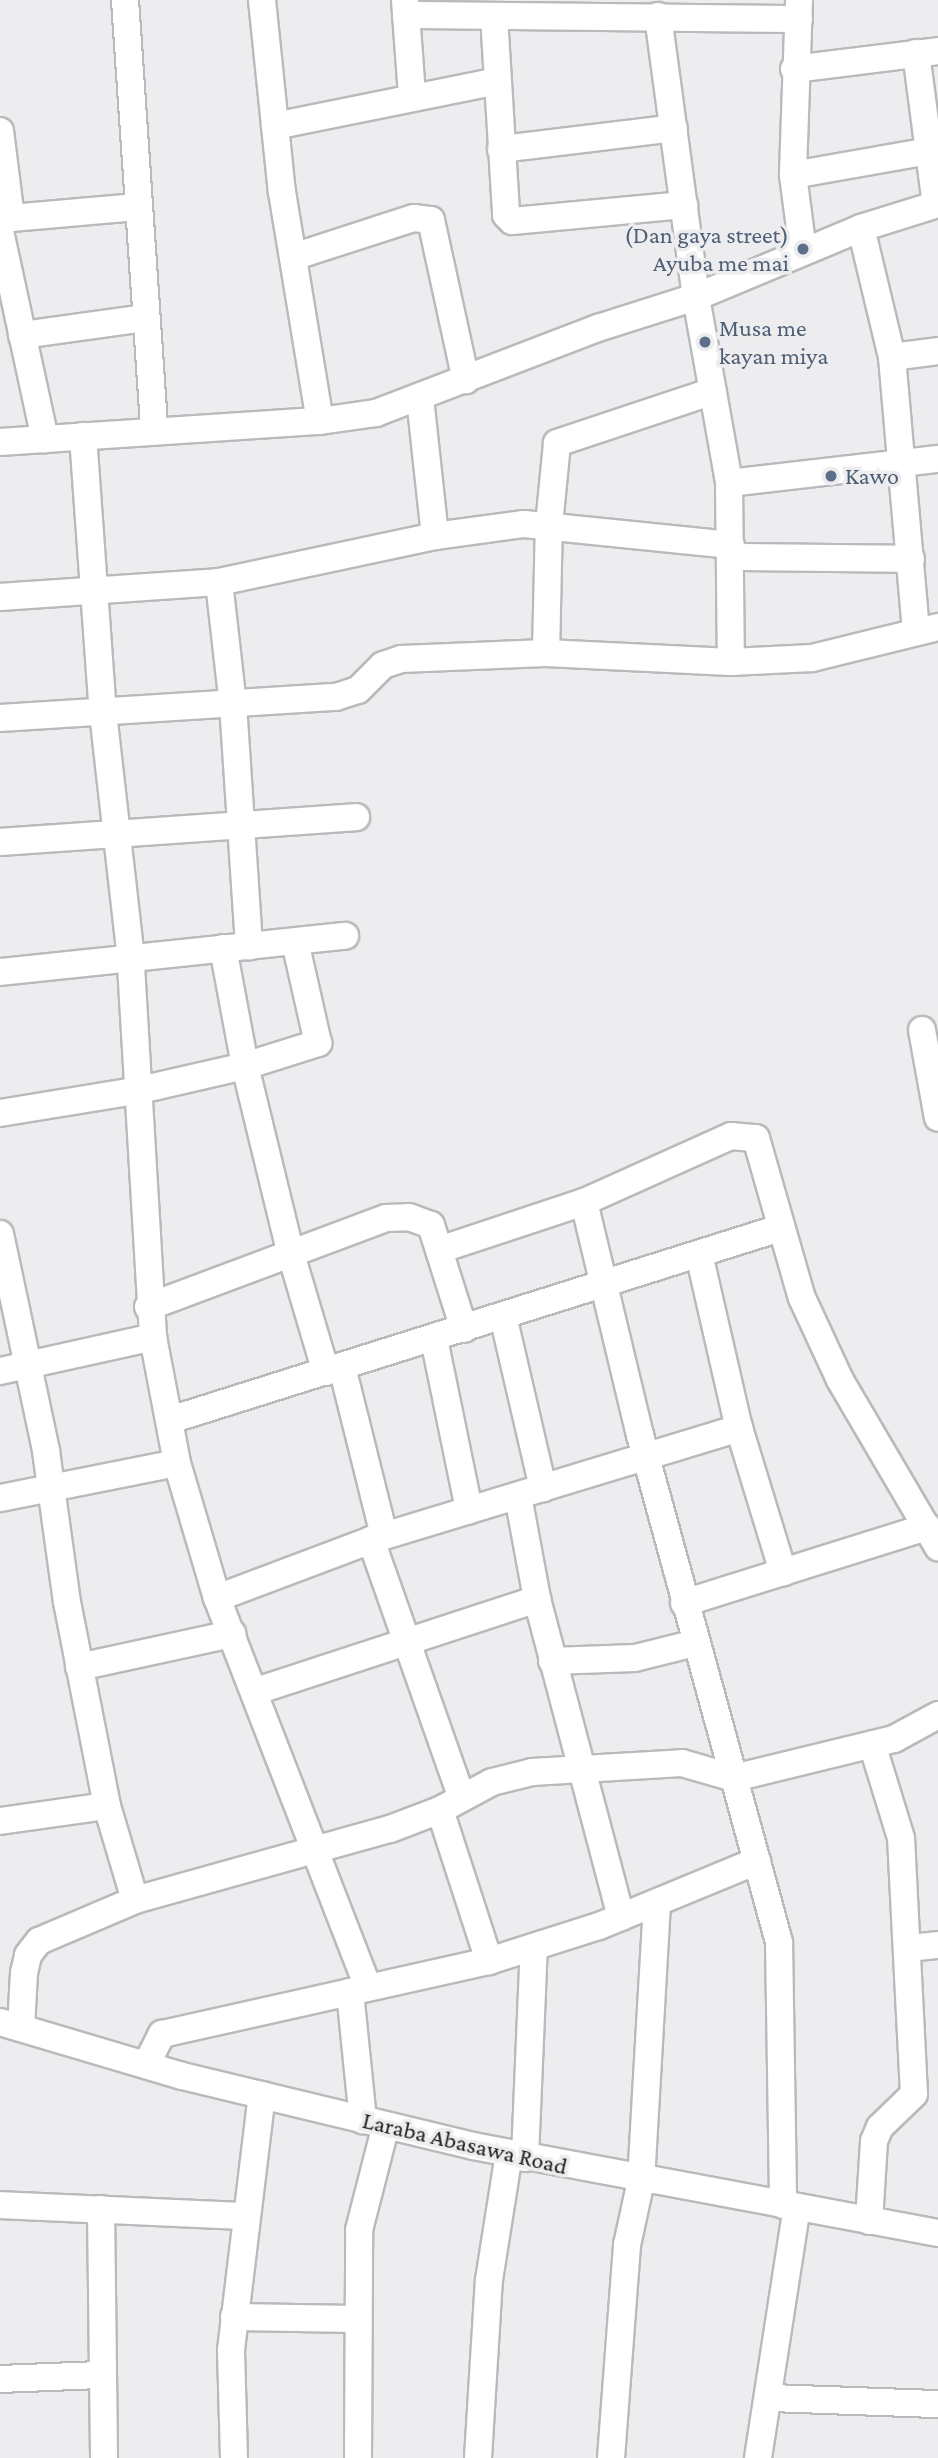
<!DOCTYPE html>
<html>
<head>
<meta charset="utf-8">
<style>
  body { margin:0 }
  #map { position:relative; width:938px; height:2458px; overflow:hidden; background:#ededef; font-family:"Crimson Pro",serif }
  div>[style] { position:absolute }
  .roads { filter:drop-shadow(2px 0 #b9babc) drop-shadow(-2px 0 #b9babc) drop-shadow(0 2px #b9babc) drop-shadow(0 -2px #b9babc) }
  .street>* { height:26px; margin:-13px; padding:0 13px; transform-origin:13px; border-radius:13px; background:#fff }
  .dots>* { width:19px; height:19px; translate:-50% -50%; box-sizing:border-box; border:4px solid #ededef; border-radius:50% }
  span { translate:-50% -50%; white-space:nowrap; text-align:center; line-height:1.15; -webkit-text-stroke:7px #ededef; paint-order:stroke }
  .service-label { font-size:24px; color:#4e5e75 }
  .right { translate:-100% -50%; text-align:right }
  .left { translate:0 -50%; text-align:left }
  .street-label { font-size:24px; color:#202121 }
</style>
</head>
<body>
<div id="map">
  <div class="roads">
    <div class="street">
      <i style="left:125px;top:0;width:431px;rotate:86.1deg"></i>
      <i style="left:262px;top:0;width:193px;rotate:84.1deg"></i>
      <i style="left:282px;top:192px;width:232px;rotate:80.6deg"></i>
      <i style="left:405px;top:0;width:96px;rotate:85.8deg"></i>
      <i style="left:799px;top:0;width:175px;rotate:92deg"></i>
      <i style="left:793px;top:175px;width:77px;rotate:82.5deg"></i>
      <i style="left:406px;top:15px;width:393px;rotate:0.6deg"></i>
      <i style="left:494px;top:16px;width:199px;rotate:86.5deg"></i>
      <i style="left:506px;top:215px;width:8px;rotate:45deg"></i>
      <i style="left:512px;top:221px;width:173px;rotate:-5.3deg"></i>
      <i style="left:658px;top:16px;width:284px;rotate:82.3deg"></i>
      <i style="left:696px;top:297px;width:189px;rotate:79.9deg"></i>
      <i style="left:729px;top:483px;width:179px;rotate:89.4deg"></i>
      <i style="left:916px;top:53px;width:152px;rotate:82.5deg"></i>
      <i style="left:794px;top:69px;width:145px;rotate:-7.1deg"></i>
      <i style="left:275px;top:126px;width:227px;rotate:-11.4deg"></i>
      <i style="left:0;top:131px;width:88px;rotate:82.8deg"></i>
      <i style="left:501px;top:149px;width:174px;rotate:-6.9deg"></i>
      <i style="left:793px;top:175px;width:138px;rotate:-10deg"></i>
      <i style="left:0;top:219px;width:137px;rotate:-5deg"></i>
      <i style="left:861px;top:228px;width:133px;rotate:76.5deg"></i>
      <i style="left:892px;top:357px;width:276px;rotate:85deg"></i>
      <i style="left:0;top:231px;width:213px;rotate:77.8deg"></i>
      <i style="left:293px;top:257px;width:127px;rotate:-17.9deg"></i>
      <i style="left:414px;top:218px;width:17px;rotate:7deg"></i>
      <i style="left:431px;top:220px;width:164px;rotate:77.7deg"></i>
      <i style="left:22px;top:335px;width:123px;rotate:-7.9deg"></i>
      <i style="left:892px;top:357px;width:46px;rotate:-7.4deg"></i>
      <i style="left:420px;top:398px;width:139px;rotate:83.8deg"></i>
      <i style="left:83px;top:436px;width:278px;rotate:85.9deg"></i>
      <i style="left:103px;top:713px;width:238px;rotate:83.5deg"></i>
      <i style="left:130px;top:949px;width:389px;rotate:86.6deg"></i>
      <i style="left:153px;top:1337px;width:128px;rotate:79.2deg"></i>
      <i style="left:177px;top:1463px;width:141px;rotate:73.5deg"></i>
      <i style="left:217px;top:1598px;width:417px;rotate:68.8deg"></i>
      <i style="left:0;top:442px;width:321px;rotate:-3.8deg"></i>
      <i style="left:320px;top:421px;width:57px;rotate:-8.1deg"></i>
      <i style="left:376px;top:413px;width:238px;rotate:-21deg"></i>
      <i style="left:598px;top:328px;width:103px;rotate:-17.6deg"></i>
      <i style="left:696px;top:297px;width:179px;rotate:-22.7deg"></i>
      <i style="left:861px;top:228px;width:81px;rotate:-17.3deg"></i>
      <i style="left:729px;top:483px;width:210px;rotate:-6.6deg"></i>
      <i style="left:731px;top:557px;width:180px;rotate:0.6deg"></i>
      <i style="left:219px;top:582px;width:123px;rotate:83.5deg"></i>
      <i style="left:233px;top:704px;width:243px;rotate:86.2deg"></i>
      <i style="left:0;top:597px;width:220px;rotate:-3.9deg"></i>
      <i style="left:219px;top:582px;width:221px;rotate:-12deg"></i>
      <i style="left:435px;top:536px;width:90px;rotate:-7.7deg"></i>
      <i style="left:524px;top:524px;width:208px;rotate:5.8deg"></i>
      <i style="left:546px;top:653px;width:128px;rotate:-88.7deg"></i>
      <i style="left:549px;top:525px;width:82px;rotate:-84.4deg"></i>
      <i style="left:557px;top:443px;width:164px;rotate:-18.4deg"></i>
      <i style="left:0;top:718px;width:337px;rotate:-3.6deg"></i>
      <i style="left:336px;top:697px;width:23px;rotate:-18deg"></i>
      <i style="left:358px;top:690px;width:35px;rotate:-45deg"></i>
      <i style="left:383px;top:665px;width:19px;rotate:-18deg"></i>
      <i style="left:401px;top:659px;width:145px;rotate:-2.4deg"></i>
      <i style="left:546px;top:653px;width:185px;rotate:2.8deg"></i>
      <i style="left:731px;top:662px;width:81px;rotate:-2.8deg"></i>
      <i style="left:812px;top:658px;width:130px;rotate:-13.8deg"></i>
      <i style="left:0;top:842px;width:357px;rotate:-4deg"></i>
      <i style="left:223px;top:948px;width:120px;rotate:79.4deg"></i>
      <i style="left:245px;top:1066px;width:194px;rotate:76.3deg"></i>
      <i style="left:291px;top:1254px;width:123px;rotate:73.5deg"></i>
      <i style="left:0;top:972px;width:347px;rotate:-6deg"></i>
      <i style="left:922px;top:1030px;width:89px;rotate:79.7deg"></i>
      <i style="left:0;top:1113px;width:142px;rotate:-9.3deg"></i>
      <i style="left:140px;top:1090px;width:108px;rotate:-12.9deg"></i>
      <i style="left:245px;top:1066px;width:77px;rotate:-17.5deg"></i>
      <i style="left:318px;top:1043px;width:104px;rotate:-102.8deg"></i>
      <i style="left:584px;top:1202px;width:240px;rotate:76.5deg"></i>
      <i style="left:640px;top:1435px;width:526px;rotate:74.67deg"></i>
      <i style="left:779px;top:1942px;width:263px;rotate:89.1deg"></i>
      <i style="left:0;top:1234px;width:222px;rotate:78deg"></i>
      <i style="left:46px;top:1451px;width:152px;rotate:82.1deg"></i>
      <i style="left:67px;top:1602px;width:208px;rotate:78.9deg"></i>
      <i style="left:107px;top:1806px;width:98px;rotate:73.4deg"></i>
      <i style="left:439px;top:1250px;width:153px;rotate:-18.3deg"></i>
      <i style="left:584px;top:1202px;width:161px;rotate:-24.2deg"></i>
      <i style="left:731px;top:1136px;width:25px;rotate:5deg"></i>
      <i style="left:756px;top:1138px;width:166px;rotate:74deg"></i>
      <i style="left:802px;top:1298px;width:90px;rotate:65.1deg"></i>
      <i style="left:840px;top:1380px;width:194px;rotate:59.6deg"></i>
      <i style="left:699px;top:1254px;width:179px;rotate:77.1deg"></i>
      <i style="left:739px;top:1428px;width:151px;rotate:73deg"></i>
      <i style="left:148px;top:1307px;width:254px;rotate:-20.5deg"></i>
      <i style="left:386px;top:1218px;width:23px;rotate:-2deg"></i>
      <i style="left:409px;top:1217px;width:23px;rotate:20deg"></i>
      <i style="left:431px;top:1225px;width:109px;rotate:72.4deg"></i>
      <i style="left:503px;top:1316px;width:177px;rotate:76.9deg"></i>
      <i style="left:434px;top:1339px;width:175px;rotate:78.4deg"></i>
      <i style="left:342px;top:1367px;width:174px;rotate:76deg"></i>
      <i style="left:0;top:1371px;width:157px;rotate:-12.5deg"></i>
      <i style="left:170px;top:1420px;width:640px;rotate:-17.47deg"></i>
      <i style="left:518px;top:1496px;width:105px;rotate:79.5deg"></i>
      <i style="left:0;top:1498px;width:180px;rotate:-11.2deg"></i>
      <i style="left:371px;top:1540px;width:270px;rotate:70.6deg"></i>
      <i style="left:217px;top:1598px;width:165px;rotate:-20.6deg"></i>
      <i style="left:371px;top:1540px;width:385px;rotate:-16.9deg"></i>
      <i style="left:684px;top:1603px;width:255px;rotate:-17.4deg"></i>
      <i style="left:552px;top:1661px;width:83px;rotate:-2.1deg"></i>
      <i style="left:635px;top:1658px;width:62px;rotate:-14deg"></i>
      <i style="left:79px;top:1667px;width:157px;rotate:-12.2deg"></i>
      <i style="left:256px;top:1691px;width:296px;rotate:-18.1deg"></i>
      <i style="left:537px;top:1599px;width:329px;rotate:75.2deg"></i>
      <i style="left:440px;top:1810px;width:159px;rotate:72deg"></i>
      <i style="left:0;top:1821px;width:108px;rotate:-8deg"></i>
      <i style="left:909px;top:1948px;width:29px;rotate:-6deg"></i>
      <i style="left:350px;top:1992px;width:129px;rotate:84.2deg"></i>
      <i style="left:0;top:2022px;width:190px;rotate:16.5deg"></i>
      <i style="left:182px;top:2076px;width:299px;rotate:13.5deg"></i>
      <i style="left:473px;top:2146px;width:473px;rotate:10.6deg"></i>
      <i style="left:21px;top:2028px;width:55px;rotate:-86.9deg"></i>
      <i style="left:24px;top:1973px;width:18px;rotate:-77deg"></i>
      <i style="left:28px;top:1955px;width:18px;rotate:-52deg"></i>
      <i style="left:39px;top:1941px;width:104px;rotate:-23.1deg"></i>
      <i style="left:135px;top:1900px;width:265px;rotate:-15.6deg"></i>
      <i style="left:390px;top:1829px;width:53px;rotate:-20.8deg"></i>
      <i style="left:440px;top:1810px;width:59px;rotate:-28.3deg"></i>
      <i style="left:492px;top:1782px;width:41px;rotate:-14deg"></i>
      <i style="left:532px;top:1772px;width:150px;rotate:-3.4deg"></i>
      <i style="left:682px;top:1763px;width:54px;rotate:16.1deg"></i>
      <i style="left:734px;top:1778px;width:165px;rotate:-13.7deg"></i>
      <i style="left:894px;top:1739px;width:50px;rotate:-28.6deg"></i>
      <i style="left:146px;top:2065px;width:35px;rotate:-63deg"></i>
      <i style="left:162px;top:2034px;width:335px;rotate:-12.6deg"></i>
      <i style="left:489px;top:1961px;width:115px;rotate:-17.7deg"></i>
      <i style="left:599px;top:1926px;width:171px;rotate:-22.4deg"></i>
      <i style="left:525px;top:2158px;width:211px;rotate:-87.6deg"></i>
      <i style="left:0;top:2205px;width:246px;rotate:2.6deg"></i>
      <i style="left:101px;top:2209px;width:249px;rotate:89.3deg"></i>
      <i style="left:869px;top:2221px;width:80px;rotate:-86.4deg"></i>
      <i style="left:874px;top:2141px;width:15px;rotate:-67deg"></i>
      <i style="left:880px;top:2127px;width:47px;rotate:-44.1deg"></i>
      <i style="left:914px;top:2094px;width:256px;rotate:-92.9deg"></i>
      <i style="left:901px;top:1838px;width:98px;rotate:-107.1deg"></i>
      <i style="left:234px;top:2317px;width:124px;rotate:0.9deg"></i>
      <i style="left:0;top:2379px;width:100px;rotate:-2.3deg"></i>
      <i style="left:771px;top:2398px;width:167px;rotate:2.1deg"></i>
      <i style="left:234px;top:2458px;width:108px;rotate:-91.6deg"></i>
      <i style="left:231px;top:2350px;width:257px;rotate:-83.1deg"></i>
      <i style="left:358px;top:2458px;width:228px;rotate:-89.7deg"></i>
      <i style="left:359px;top:2230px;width:108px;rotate:-75.6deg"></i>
      <i style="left:478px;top:2458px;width:178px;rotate:-86.5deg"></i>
      <i style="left:489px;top:2280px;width:128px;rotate:-81deg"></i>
      <i style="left:611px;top:2458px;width:214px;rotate:-85.7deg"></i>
      <i style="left:627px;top:2245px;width:66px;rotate:-77.7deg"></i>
      <i style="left:641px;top:2181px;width:278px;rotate:-86.7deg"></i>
      <i style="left:758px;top:2458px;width:254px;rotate:-81.2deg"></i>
    </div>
  </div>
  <div class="dots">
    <i style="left:803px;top:249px;background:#5c6f8a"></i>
    <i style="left:705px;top:342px;background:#5c6f8a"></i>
    <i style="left:831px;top:476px;background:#5c6f8a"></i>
  </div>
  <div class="service-label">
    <span class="right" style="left:789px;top:249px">(Dan gaya street)<br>Ayuba me mai</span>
    <span class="left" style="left:719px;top:342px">Musa me<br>kayan miya</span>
    <span class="left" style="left:845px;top:476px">Kawo</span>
  </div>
  <div class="street-label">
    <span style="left:465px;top:2143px;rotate:13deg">Laraba Abasawa Road</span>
  </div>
</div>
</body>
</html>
